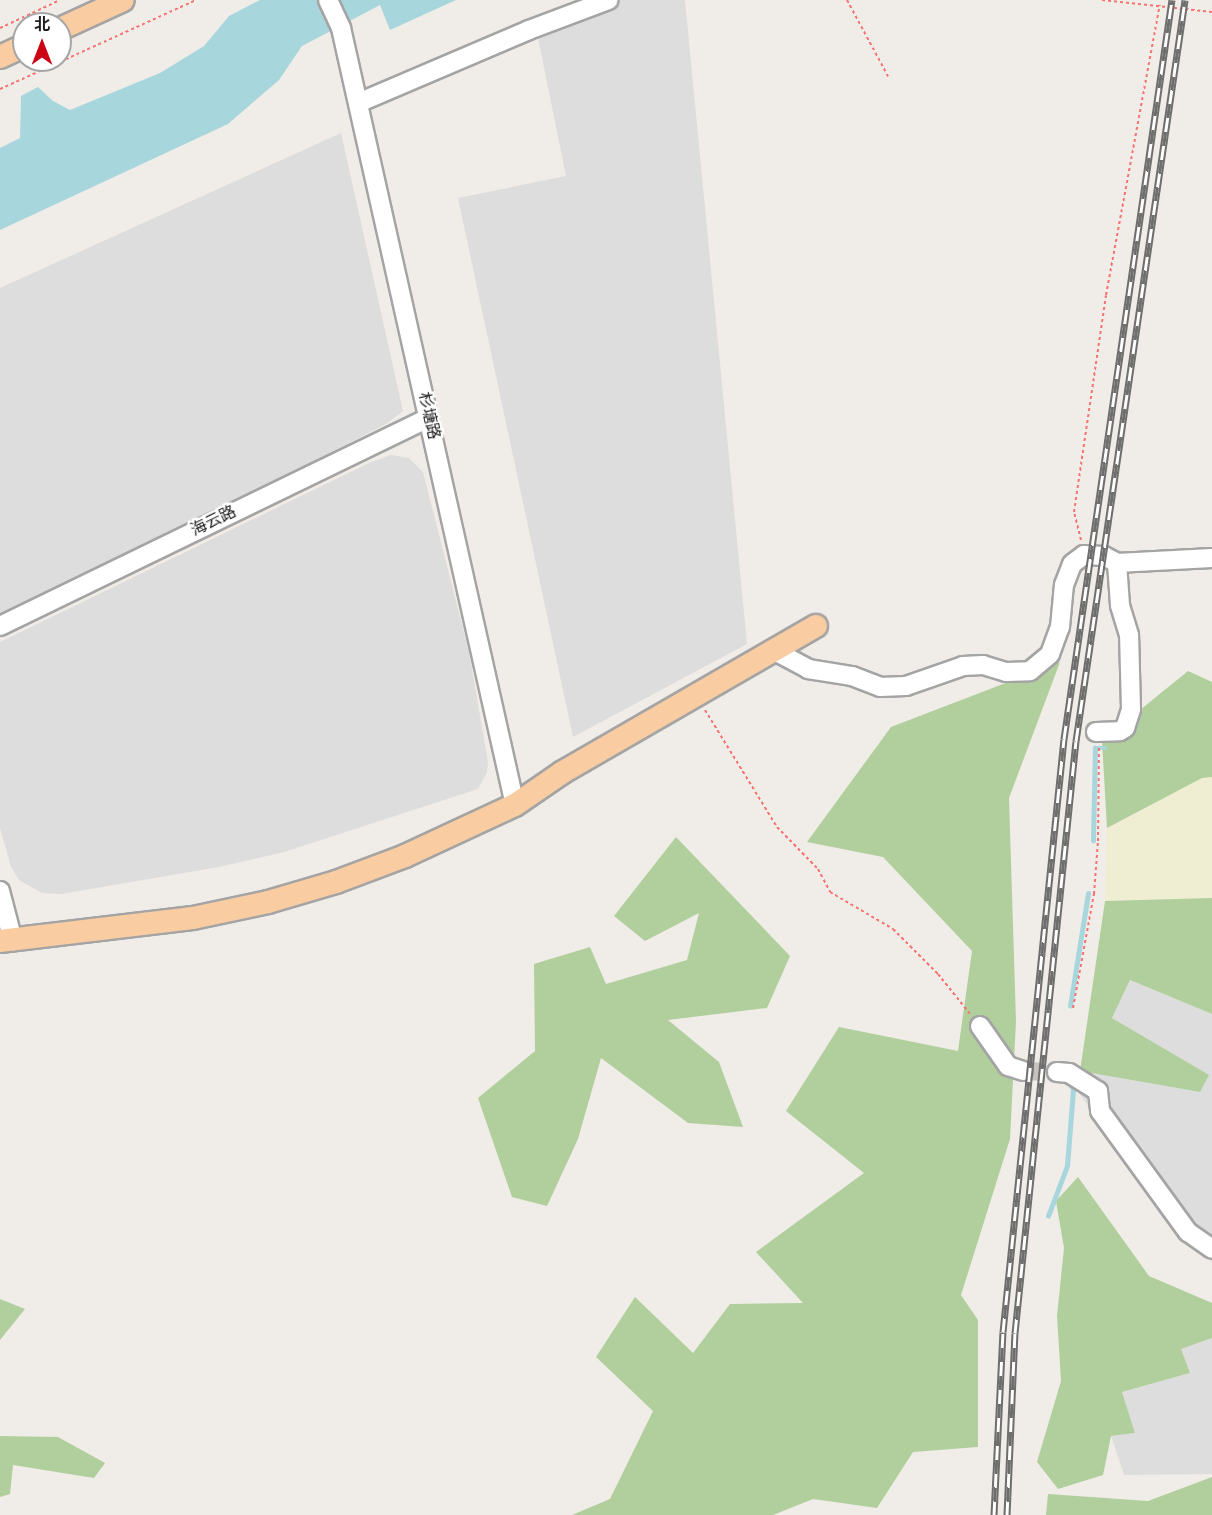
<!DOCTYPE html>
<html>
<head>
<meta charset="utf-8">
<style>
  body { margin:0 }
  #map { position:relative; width:1212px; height:1515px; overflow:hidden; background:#f0ece7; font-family:"Sofia Sans Condensed","Noto Sans SC",sans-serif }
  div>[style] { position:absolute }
  .residential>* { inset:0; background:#dedddd }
  .farmland>* { inset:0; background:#efeed3 }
  .forest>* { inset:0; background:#b0cf9c }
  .water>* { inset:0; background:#a8d6dd }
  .stream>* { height:4.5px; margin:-2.25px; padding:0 2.25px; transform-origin:2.25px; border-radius:2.25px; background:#a8d6dd }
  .minor-tunnel>* { height:18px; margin-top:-9px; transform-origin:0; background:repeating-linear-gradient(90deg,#c6c3bf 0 18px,transparent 0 27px) }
  .path>* { height:2px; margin-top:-1px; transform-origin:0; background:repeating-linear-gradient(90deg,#f87271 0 3px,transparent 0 6px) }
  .roads { filter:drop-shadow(2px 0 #a4a4a4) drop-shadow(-2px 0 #a4a4a4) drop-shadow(0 2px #a4a4a4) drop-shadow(0 -2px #a4a4a4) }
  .minor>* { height:18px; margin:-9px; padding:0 9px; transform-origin:9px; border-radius:9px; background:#fff }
  .major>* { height:22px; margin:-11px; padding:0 11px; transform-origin:11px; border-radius:11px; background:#facca2 }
  .rail>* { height:7px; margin-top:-3.5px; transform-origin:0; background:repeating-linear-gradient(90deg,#fff 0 14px,#6e6e6e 0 28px); box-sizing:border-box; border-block:2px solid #6e6e6e }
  span { translate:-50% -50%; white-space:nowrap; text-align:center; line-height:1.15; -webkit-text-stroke:5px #fff; paint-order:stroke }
  .street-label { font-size:16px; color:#202020 }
  .north { position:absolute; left:12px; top:12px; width:60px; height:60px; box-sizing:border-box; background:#fff; border:2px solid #a6a6a6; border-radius:50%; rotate:0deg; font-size:16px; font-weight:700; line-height:24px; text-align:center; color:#202020 }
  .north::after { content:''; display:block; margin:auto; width:21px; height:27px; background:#cd0316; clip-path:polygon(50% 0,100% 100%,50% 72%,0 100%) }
</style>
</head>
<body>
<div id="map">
  <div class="residential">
    <i style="clip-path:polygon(584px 0,685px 0,747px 644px,573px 737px,458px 198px,566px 176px,535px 23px)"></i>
    <i style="clip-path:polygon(341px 133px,403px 411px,386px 424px,52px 595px,0 616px,0 288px)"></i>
    <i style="clip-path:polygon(391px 455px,409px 458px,423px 472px,469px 652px,488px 762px,487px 772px,478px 789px,284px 852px,219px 867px,61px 894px,42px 893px,19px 880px,11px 867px,0 828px,0 642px,371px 462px)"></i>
    <i style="clip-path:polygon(1130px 980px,1212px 1014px,1212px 1262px,1163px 1218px,1080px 1094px,1080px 1071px,1200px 1092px,1208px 1075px,1112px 1018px)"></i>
    <i style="clip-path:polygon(1212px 1338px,1212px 1474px,1124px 1475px,1111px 1436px,1135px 1433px,1122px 1392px,1190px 1373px,1180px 1349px)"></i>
  </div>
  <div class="farmland">
    <i style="clip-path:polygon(1212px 777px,1212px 898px,1105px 901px,1107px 828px,1202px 778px)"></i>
  </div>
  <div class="forest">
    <i style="clip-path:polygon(1060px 662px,1009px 798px,1016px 1021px,1010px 1139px,961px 1295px,978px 1320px,978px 1447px,913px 1452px,877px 1508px,813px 1499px,773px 1515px,572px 1515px,610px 1499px,653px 1411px,596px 1357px,635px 1297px,693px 1353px,730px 1304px,803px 1303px,756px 1252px,864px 1173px,786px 1111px,839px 1027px,958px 1051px,972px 951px,883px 857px,807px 842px,891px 727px)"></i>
    <i style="clip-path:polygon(1188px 671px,1212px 682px,1212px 777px,1202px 778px,1107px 828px,1102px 741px)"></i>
    <i style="clip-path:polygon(676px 837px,790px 956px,767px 1008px,668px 1020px,719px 1062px,743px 1127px,688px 1123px,601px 1058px,578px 1139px,547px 1206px,512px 1197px,478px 1098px,535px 1051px,534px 964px,590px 947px,606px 984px,687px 960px,699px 913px,645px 941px,614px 916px)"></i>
    <i style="clip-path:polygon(1212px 898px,1212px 1014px,1130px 980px,1112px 1018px,1209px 1075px,1200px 1092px,1080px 1071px,1105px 901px)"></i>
    <i style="clip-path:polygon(1078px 1177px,1149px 1276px,1212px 1303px,1212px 1338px,1181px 1349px,1190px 1373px,1122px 1392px,1135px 1433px,1111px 1436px,1103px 1475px,1058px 1489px,1037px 1462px,1061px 1381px,1057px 1316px,1064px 1248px,1056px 1201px)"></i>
    <i style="clip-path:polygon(0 1299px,25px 1309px,0 1340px)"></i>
    <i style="clip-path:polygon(0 1436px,58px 1437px,105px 1463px,94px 1478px,13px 1465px,10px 1494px,0 1497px)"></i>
    <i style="clip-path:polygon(1212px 1477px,1212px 1515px,1046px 1515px,1048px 1494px,1148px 1501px)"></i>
  </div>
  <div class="water">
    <i style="clip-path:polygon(260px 0,456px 0,390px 30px,380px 5px,363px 14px,302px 46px,279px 80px,228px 124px,0 230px,0 148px,20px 138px,21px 96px,38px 87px,53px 101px,70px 110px,160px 73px,204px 46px,229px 16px)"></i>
  </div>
  <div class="stream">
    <i style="left:1093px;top:841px;width:93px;rotate:-88.8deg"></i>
    <i style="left:1095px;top:748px;width:10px"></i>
    <i style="left:1070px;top:1006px;width:114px;rotate:-80.9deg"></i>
    <i style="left:1048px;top:1216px;width:53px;rotate:-69.2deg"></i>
    <i style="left:1067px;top:1166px;width:77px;rotate:-85.5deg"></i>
    <i style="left:1073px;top:1089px;width:11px;rotate:-124deg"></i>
  </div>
  <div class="minor-tunnel">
    <i style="left:1023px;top:1071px;width:34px;rotate:2deg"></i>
  </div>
  <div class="path">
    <i style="left:847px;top:0;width:89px;rotate:61.7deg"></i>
    <i style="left:1102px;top:0;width:111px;rotate:6.2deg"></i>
    <i style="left:0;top:28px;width:66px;rotate:-25deg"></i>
    <i style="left:0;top:89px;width:215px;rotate:-24.4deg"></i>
    <i style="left:1081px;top:540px;width:29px;rotate:-104deg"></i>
    <i style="left:1074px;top:512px;width:219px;rotate:-81.6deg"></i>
    <i style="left:1106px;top:295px;width:295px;rotate:-79.5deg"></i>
    <i style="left:705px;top:710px;width:137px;rotate:58.4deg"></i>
    <i style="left:777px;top:827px;width:59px;rotate:45.7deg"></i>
    <i style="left:818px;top:869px;width:26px;rotate:62deg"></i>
    <i style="left:830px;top:892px;width:73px;rotate:30.4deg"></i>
    <i style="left:893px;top:929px;width:64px;rotate:45deg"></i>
    <i style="left:938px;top:974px;width:53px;rotate:51.2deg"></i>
    <i style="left:1073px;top:1008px;width:116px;rotate:-79.6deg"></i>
    <i style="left:1094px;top:894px;width:53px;rotate:-85.7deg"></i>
    <i style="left:1098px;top:841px;width:94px;rotate:-89.4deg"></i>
  </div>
  <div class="roads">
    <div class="minor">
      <i style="left:328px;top:0;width:31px;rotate:65deg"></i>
      <i style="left:341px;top:28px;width:796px;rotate:77.38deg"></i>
      <i style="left:358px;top:103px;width:186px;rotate:-23.1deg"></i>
      <i style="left:529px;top:30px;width:85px;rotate:-20.6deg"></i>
      <i style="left:0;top:626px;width:476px;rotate:-25.9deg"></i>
      <i style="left:773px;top:650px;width:40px;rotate:28deg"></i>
      <i style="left:808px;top:669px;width:45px;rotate:9deg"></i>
      <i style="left:852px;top:676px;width:30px;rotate:21deg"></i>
      <i style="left:880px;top:687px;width:26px;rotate:-2deg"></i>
      <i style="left:906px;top:686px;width:60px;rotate:-19.3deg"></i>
      <i style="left:963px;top:666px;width:20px;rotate:-3deg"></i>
      <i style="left:983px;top:665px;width:24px;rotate:17deg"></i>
      <i style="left:1006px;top:672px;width:24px;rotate:-2deg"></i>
      <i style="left:1030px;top:671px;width:26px;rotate:-40deg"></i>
      <i style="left:1050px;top:654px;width:29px;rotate:-70deg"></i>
      <i style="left:1060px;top:627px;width:42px;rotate:-84.6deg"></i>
      <i style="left:1064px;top:585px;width:22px;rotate:-69deg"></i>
      <i style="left:1072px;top:564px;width:15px;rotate:-37deg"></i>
      <i style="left:1084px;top:555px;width:20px;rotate:3deg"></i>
      <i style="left:1104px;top:556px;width:15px;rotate:28deg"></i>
      <i style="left:1117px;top:563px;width:95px;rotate:-3deg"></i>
      <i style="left:1096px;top:732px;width:24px;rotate:-2deg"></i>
      <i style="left:1120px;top:731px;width:6px;rotate:-31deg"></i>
      <i style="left:1125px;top:728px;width:20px;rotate:-72deg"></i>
      <i style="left:1131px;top:709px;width:74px;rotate:-91.5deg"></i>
      <i style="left:1129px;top:635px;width:31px;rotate:-107deg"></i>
      <i style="left:1120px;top:605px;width:42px;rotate:-94.1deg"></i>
      <i style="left:0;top:891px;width:52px;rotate:75.4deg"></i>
      <i style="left:980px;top:1026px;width:49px;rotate:55deg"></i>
      <i style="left:1008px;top:1066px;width:16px;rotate:18deg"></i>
      <i style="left:1057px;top:1072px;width:12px;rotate:5deg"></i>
      <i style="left:1069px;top:1073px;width:34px;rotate:32deg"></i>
      <i style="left:1098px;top:1091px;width:20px;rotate:84deg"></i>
      <i style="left:1100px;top:1111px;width:150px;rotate:54deg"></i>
      <i style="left:1188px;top:1232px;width:29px;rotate:35deg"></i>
    </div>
    <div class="major">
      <i style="left:60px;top:29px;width:69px;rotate:-24.7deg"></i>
      <i style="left:0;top:57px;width:26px;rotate:-25deg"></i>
      <i style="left:0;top:941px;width:194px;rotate:-6.8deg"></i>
      <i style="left:193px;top:918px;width:77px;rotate:-12deg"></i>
      <i style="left:268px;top:902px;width:71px;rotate:-16.4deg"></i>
      <i style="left:336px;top:882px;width:74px;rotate:-20.6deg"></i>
      <i style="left:405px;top:856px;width:121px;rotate:-24.9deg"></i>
      <i style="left:515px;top:805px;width:58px;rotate:-34.5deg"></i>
      <i style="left:563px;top:772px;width:292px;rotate:-30deg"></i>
    </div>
  </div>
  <div class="rail">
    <i style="left:994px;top:1515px;width:183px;rotate:-87.2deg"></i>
    <i style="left:1003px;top:1332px;width:596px;rotate:-84.13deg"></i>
    <i style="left:1064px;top:739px;width:747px;rotate:-81.69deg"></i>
    <i style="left:1007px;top:1515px;width:182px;rotate:-87.5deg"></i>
    <i style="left:1015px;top:1333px;width:595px;rotate:-84.12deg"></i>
    <i style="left:1076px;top:741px;width:749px;rotate:-81.63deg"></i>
  </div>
  <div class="street-label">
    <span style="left:428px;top:416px;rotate:77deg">杉塘路</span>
    <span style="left:214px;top:522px;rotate:-26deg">海云路</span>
  </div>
  <div class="north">北</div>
</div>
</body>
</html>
